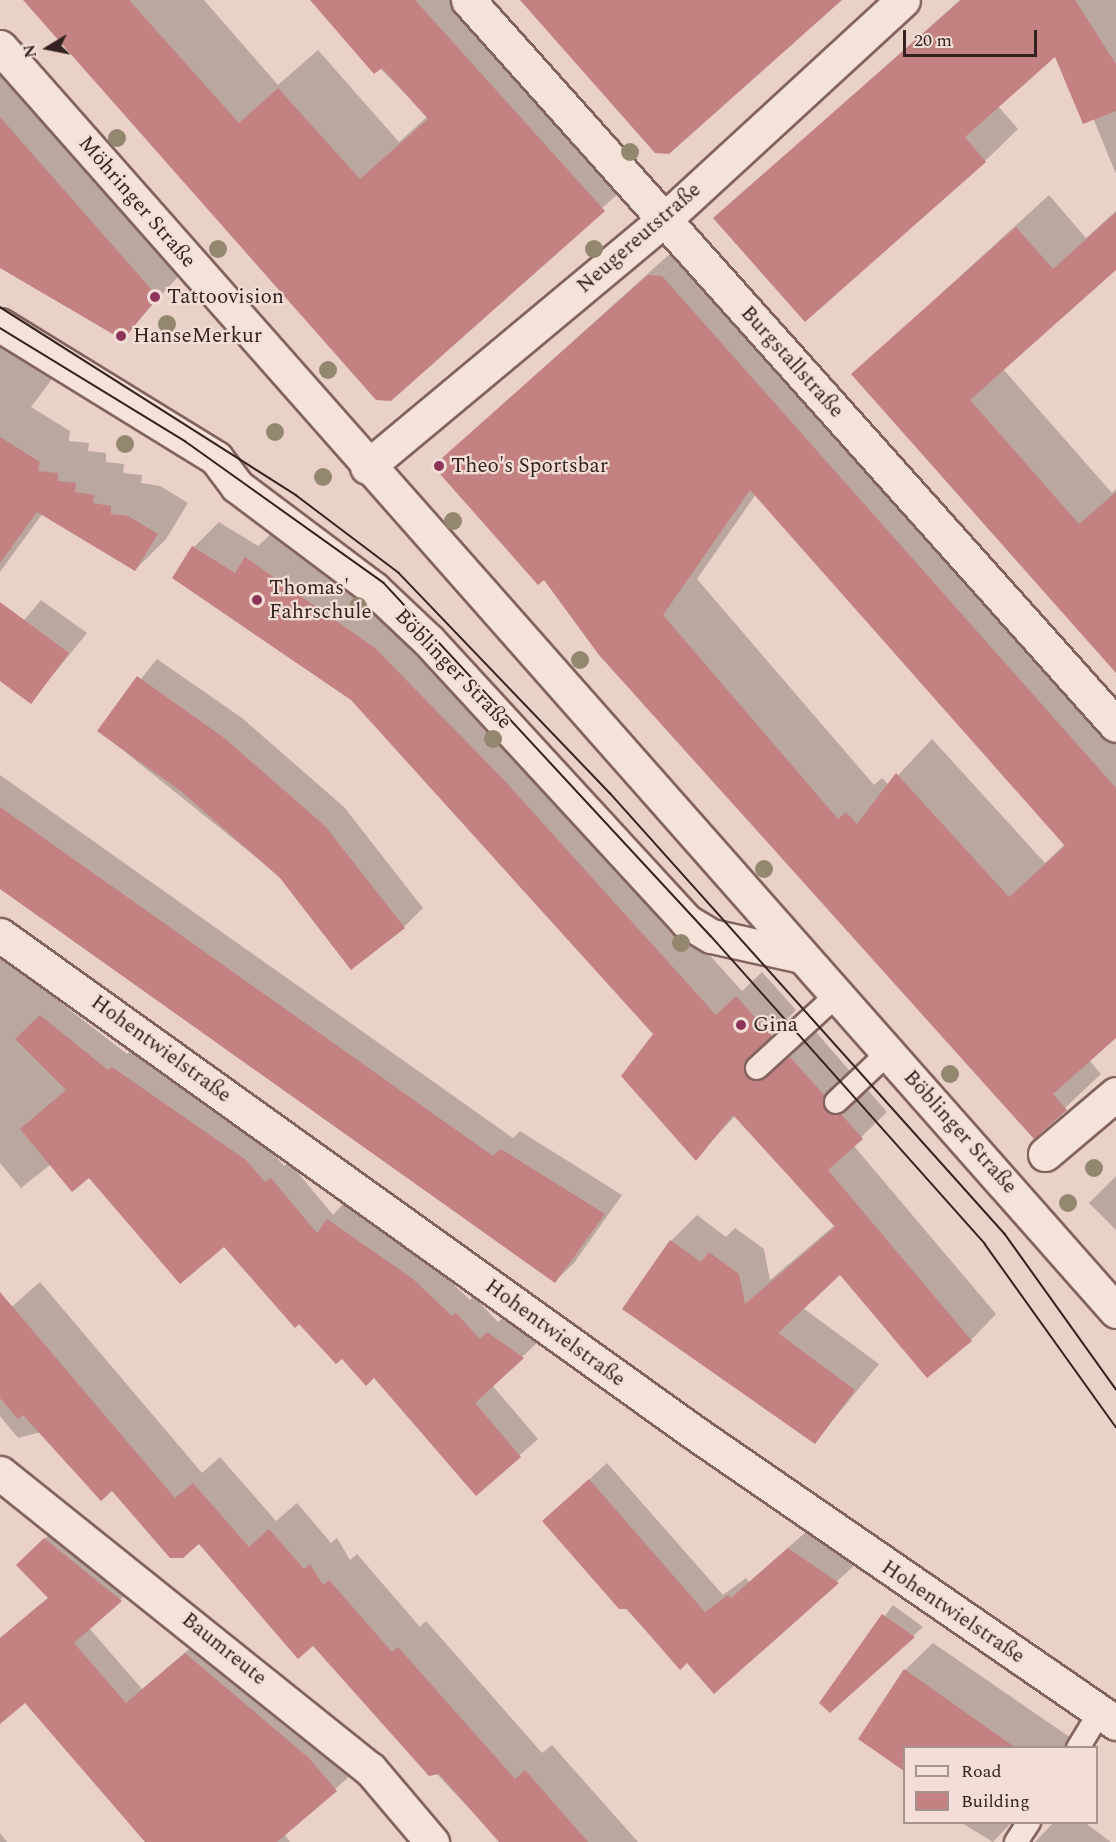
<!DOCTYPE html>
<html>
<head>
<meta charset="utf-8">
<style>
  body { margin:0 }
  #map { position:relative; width:1116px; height:1842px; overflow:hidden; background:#e9d1c7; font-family:Spectral,serif }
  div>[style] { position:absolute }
  .shadow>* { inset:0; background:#0003 }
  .building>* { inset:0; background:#c38281 }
  .roads { filter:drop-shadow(2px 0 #83635e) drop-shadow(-2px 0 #83635e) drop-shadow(0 2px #83635e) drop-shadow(0 -2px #83635e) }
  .lane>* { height:22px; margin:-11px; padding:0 11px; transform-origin:11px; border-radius:11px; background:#f5e2d9 }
  .street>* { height:33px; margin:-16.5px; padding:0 16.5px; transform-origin:16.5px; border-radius:16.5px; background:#f5e2d9 }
  .secondary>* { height:33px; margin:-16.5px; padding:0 16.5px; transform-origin:16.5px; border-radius:16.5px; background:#f5e2d9 }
  .tram>* { height:1.5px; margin:-0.75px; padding:0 0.75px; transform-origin:0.75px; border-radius:0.75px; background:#352220 }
  .trees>* { width:18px; height:18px; margin:-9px; border-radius:50%; background:#948770 }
  .dots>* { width:16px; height:16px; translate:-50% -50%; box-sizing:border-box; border:3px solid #f2ded6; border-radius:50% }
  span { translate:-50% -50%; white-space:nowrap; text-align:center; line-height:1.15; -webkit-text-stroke:4.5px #f2ded6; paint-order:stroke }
  .street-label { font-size:21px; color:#352220 }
  .poi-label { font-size:21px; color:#352220 }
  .left { translate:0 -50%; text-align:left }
  .legend { position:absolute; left:903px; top:1746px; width:195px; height:78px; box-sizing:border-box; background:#f2ded6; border:2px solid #a6938d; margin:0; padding:8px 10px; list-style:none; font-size:18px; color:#352220 }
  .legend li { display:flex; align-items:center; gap:12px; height:30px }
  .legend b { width:30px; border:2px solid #a6938d }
  .north { position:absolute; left:18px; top:18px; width:60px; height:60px; -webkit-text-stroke:4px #f2ded6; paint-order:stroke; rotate:260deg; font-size:16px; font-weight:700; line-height:24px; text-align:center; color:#352220 }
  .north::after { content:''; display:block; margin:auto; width:21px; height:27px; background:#352220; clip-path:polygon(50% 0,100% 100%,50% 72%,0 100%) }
  .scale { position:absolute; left:903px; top:30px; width:134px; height:27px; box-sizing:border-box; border:3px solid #352220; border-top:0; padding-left:8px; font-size:18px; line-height:21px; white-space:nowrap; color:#352220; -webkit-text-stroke:4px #f2ded6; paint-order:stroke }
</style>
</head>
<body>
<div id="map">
  <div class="shadow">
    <i style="clip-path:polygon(25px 0,204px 0,278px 85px,318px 50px,399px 142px,428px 116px,311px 0,490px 0,642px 172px,390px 400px)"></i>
    <i style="clip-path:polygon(960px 0,1116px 0,1116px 174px,1093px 118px,1056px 55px,998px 106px,1018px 129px,985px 161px,715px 218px)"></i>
    <i style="clip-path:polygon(0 34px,196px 257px,122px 338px,0 265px)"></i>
    <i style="clip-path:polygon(1049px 195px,1086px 238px,1116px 211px,1116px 268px,1003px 369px,1112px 493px,1116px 489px,1116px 669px,853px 374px)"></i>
    <i style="clip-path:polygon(evenodd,684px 241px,1116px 714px,1116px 1036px,1089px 1060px,1101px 1074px,1034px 1137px,544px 577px,435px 466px,684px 241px,756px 494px,1065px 844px,1045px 863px,932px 739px,889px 785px,882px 778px,874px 785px,697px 579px,756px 494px)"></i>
    <i style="clip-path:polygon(0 332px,61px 367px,31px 407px,70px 431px,69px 441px,89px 443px,88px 451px,106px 453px,106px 462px,124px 464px,123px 473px,142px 475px,141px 483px,160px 486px,188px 503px,166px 539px,135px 570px,43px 513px,0 572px)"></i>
    <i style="clip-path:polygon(219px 522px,258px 546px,272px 533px,400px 623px,529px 755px,742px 991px,762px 972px,796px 1010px,769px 1037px,772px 1052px,787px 1056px,816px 1032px,849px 1070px,851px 1086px,867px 1089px,887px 1112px,853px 1145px,996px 1314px,971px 1340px,840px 1273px,803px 1308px,879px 1364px,815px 1442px,624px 1309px,671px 1241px,697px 1215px,726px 1237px,735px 1228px,764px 1249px,770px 1280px,835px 1225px,736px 1115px,696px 1158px,655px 1034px,352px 699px,194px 547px)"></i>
    <i style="clip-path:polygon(41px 600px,87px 633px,31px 702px,0 680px,0 649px)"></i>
    <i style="clip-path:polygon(157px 659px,242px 718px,344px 807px,423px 908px,404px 927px,281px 877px,99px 731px)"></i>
    <i style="clip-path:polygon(0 775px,513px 1138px,520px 1131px,622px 1195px,574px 1263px,555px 1281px,0 886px)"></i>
    <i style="clip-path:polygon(0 956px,127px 1054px,130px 1051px,264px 1143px,284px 1166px,289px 1162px,333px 1215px,345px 1202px,430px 1262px,470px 1300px,474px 1297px,498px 1322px,505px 1316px,540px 1340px,492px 1385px,538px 1439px,476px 1494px,375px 1376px,342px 1357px,224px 1245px,89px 1176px,51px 1164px,21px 1188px,0 1163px)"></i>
    <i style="clip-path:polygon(1116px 1176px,1116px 1230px,1089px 1203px)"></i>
    <i style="clip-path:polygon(40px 1282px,202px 1473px,220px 1457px,276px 1521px,297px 1503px,331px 1543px,337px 1538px,350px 1560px,357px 1554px,420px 1627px,426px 1621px,542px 1753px,552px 1745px,638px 1842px,501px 1842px,286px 1614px,199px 1542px,112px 1489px,41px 1432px,18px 1438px,0 1416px,0 1317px)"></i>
    <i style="clip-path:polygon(607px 1463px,723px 1595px,746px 1578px,749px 1582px,807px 1531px,855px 1565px,714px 1692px,687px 1661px,680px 1667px,544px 1521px)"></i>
    <i style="clip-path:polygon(60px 1524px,136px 1585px,89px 1628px,142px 1689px,201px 1639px,351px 1775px,284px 1834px,290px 1842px,183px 1842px,26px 1701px,0 1700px,0 1638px,49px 1597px,18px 1565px)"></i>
    <i style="clip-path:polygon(893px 1605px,923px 1627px,830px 1711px,821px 1703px)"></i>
    <i style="clip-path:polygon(933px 1643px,1071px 1738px,1065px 1748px,904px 1748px,904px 1769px,860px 1738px,905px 1670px)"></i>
    <i style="clip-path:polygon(960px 1822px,1012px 1822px,993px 1842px)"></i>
    <i style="clip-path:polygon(1054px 1822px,1084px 1822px,1111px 1842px,1035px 1842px)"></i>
    <i style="clip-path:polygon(0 1833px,7px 1842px,0 1842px)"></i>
  </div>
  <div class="building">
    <i style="clip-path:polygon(23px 0,129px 0,239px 123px,278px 88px,360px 179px,428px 119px,382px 68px,374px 74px,310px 0,415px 0,605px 211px,391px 401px,376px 400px)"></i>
    <i style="clip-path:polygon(520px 0,842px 0,669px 154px,655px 153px)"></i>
    <i style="clip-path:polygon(961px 0,1075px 0,1116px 64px,1116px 111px,1083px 124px,1055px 57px,965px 137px,986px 162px,805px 322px,713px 218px)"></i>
    <i style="clip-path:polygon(0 117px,158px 297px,123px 340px,0 268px)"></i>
    <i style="clip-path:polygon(1116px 212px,1116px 270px,970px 400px,1079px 524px,1116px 492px,1116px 673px,851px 374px,1016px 227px,1053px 269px)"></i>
    <i style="clip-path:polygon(evenodd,648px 275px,662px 276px,1116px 788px,1116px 1038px,1053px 1094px,1067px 1110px,1034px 1139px,599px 655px,544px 580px,538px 585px,433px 466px,648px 275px,750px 490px,1065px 846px,1009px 897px,896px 773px,857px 824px,846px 812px,838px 819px,663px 615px,750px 490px)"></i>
    <i style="clip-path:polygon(0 437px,40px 462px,38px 471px,58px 473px,58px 481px,76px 483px,75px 492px,94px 495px,93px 503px,111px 506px,111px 514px,128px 516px,158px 534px,135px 571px,37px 512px,0 563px)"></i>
    <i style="clip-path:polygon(192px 546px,235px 573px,245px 557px,375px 648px,504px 780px,716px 1015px,736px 996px,772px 1036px,744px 1063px,747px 1077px,760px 1081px,790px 1057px,825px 1096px,826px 1111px,841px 1114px,863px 1139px,828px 1170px,972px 1341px,927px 1378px,840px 1275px,778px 1333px,855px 1390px,815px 1444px,622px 1309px,670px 1240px,701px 1262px,709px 1252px,739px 1274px,745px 1304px,835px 1227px,733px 1115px,696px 1161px,621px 1076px,653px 1034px,351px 700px,172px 578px)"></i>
    <i style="clip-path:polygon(0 602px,69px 653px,31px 704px,0 681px)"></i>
    <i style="clip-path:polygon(137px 676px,223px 737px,325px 826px,405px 928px,351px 970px,280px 878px,182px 792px,97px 731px)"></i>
    <i style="clip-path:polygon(0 807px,493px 1156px,501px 1149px,605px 1214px,555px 1283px,0 889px)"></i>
    <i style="clip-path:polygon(40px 1015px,108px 1070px,112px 1067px,246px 1160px,265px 1182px,271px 1178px,317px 1233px,327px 1219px,413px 1279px,452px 1316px,456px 1313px,480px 1339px,487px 1332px,524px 1358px,475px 1403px,521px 1457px,476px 1496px,374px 1378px,366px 1386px,342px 1359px,336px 1364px,299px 1324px,295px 1328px,224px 1247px,180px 1284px,89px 1178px,72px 1192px,20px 1129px,66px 1090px,15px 1039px)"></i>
    <i style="clip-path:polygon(0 1292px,175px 1498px,193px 1483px,249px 1547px,269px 1529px,304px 1569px,310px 1564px,323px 1585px,329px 1580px,392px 1652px,398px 1647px,515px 1779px,525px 1770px,588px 1842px,499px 1842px,439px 1774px,429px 1776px,313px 1646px,298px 1659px,199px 1544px,183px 1558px,170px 1558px,112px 1491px,101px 1501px,23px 1415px,18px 1419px,0 1398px)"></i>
    <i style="clip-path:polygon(589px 1479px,705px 1612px,728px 1595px,731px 1598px,788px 1548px,839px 1583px,714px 1694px,687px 1663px,680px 1670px,627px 1609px,619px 1609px,542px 1521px)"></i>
    <i style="clip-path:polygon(44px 1538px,122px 1601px,74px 1643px,126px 1703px,185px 1653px,309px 1758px,337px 1791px,277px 1842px,145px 1842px,25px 1703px,0 1724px,0 1638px,48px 1598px,16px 1565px)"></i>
    <i style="clip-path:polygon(882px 1614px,915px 1637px,830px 1713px,819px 1703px)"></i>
    <i style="clip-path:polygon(904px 1669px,1016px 1748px,904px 1748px,904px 1771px,858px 1739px)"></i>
  </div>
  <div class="roads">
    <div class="lane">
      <i style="left:757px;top:1068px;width:108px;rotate:-42.4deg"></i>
      <i style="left:836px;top:1102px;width:71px;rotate:-43.3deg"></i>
      <i style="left:1078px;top:1748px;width:42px;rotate:-58.6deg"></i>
      <i style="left:1016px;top:1842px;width:24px;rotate:-57deg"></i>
    </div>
    <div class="street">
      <i style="left:468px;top:0;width:972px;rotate:48.21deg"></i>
      <i style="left:0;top:325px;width:254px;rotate:31.6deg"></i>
      <i style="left:216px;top:458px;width:35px;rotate:53deg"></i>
      <i style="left:237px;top:486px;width:171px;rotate:36.9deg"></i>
      <i style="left:374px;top:589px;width:74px;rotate:43.4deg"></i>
      <i style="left:428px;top:640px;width:381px;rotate:47.4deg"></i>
      <i style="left:686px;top:921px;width:29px;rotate:31deg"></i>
      <i style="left:711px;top:936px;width:92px;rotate:12.5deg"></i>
      <i style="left:367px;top:467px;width:388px;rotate:-39.8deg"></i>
      <i style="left:665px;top:219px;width:323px;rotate:-42.6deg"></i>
      <i style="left:0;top:935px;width:851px;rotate:35.63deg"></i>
      <i style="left:692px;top:1431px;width:515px;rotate:34.55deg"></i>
      <i style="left:1045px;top:1154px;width:93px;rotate:-40.2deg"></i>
      <i style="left:0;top:1473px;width:474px;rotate:38.7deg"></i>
      <i style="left:370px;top:1769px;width:96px;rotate:49.7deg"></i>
    </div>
    <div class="secondary">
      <i style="left:0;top:47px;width:1686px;rotate:48.56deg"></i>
    </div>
  </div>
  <div class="tram">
    <i style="left:0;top:307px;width:351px;rotate:32.4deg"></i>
    <i style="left:296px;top:495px;width:129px;rotate:37.1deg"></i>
    <i style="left:399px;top:573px;width:305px;rotate:46.2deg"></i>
    <i style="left:610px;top:793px;width:592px;rotate:48.15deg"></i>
    <i style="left:1005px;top:1234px;width:191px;rotate:54.4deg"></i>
    <i style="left:0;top:328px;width:217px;rotate:31.4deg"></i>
    <i style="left:185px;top:441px;width:244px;rotate:35.5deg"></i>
    <i style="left:384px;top:583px;width:481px;rotate:47.2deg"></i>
    <i style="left:711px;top:936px;width:412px;rotate:48.3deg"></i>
    <i style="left:985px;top:1244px;width:225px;rotate:54.4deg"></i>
  </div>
  <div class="trees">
    <i style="left:117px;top:138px"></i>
    <i style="left:630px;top:152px"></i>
    <i style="left:218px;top:249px"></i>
    <i style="left:594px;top:249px"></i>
    <i style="left:167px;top:324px"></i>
    <i style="left:328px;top:370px"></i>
    <i style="left:275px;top:432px"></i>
    <i style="left:125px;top:444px"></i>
    <i style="left:323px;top:477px"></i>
    <i style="left:453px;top:521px"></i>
    <i style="left:358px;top:606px"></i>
    <i style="left:580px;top:660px"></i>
    <i style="left:493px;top:739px"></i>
    <i style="left:764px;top:869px"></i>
    <i style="left:681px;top:943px"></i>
    <i style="left:950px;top:1074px"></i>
    <i style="left:1094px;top:1168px"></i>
    <i style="left:1068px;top:1203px"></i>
  </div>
  <div class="dots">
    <i style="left:155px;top:297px;background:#8c3558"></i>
    <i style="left:121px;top:336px;background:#8c3558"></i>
    <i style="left:439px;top:466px;background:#8c3558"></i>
    <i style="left:257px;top:600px;background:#8c3558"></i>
    <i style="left:741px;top:1025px;background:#8c3558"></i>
  </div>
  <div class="street-label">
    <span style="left:137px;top:202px;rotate:49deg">Möhringer Straße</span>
    <span style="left:639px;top:238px;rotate:-41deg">Neugereutstraße</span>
    <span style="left:792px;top:362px;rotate:48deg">Burgstallstraße</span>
    <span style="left:453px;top:669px;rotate:46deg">Böblinger Straße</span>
    <span style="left:161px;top:1049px;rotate:36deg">Hohentwielstraße</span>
    <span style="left:960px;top:1132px;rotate:48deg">Böblinger Straße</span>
    <span style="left:555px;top:1333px;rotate:36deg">Hohentwielstraße</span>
    <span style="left:953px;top:1612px;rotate:34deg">Hohentwielstraße</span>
    <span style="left:224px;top:1649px;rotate:39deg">Baumreute</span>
  </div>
  <div class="poi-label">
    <span class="left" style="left:167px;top:297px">Tattoovision</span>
    <span class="left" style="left:133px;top:336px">HanseMerkur</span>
    <span class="left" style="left:451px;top:466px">Theo's Sportsbar</span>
    <span class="left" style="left:269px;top:600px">Thomas'<br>Fahrschule</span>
    <span class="left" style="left:753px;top:1025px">Gina</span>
  </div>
  <ul class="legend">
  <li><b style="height:8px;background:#f5e2d9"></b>Road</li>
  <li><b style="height:16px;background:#c38281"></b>Building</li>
  </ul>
  <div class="north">N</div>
  <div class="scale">20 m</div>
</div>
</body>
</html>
